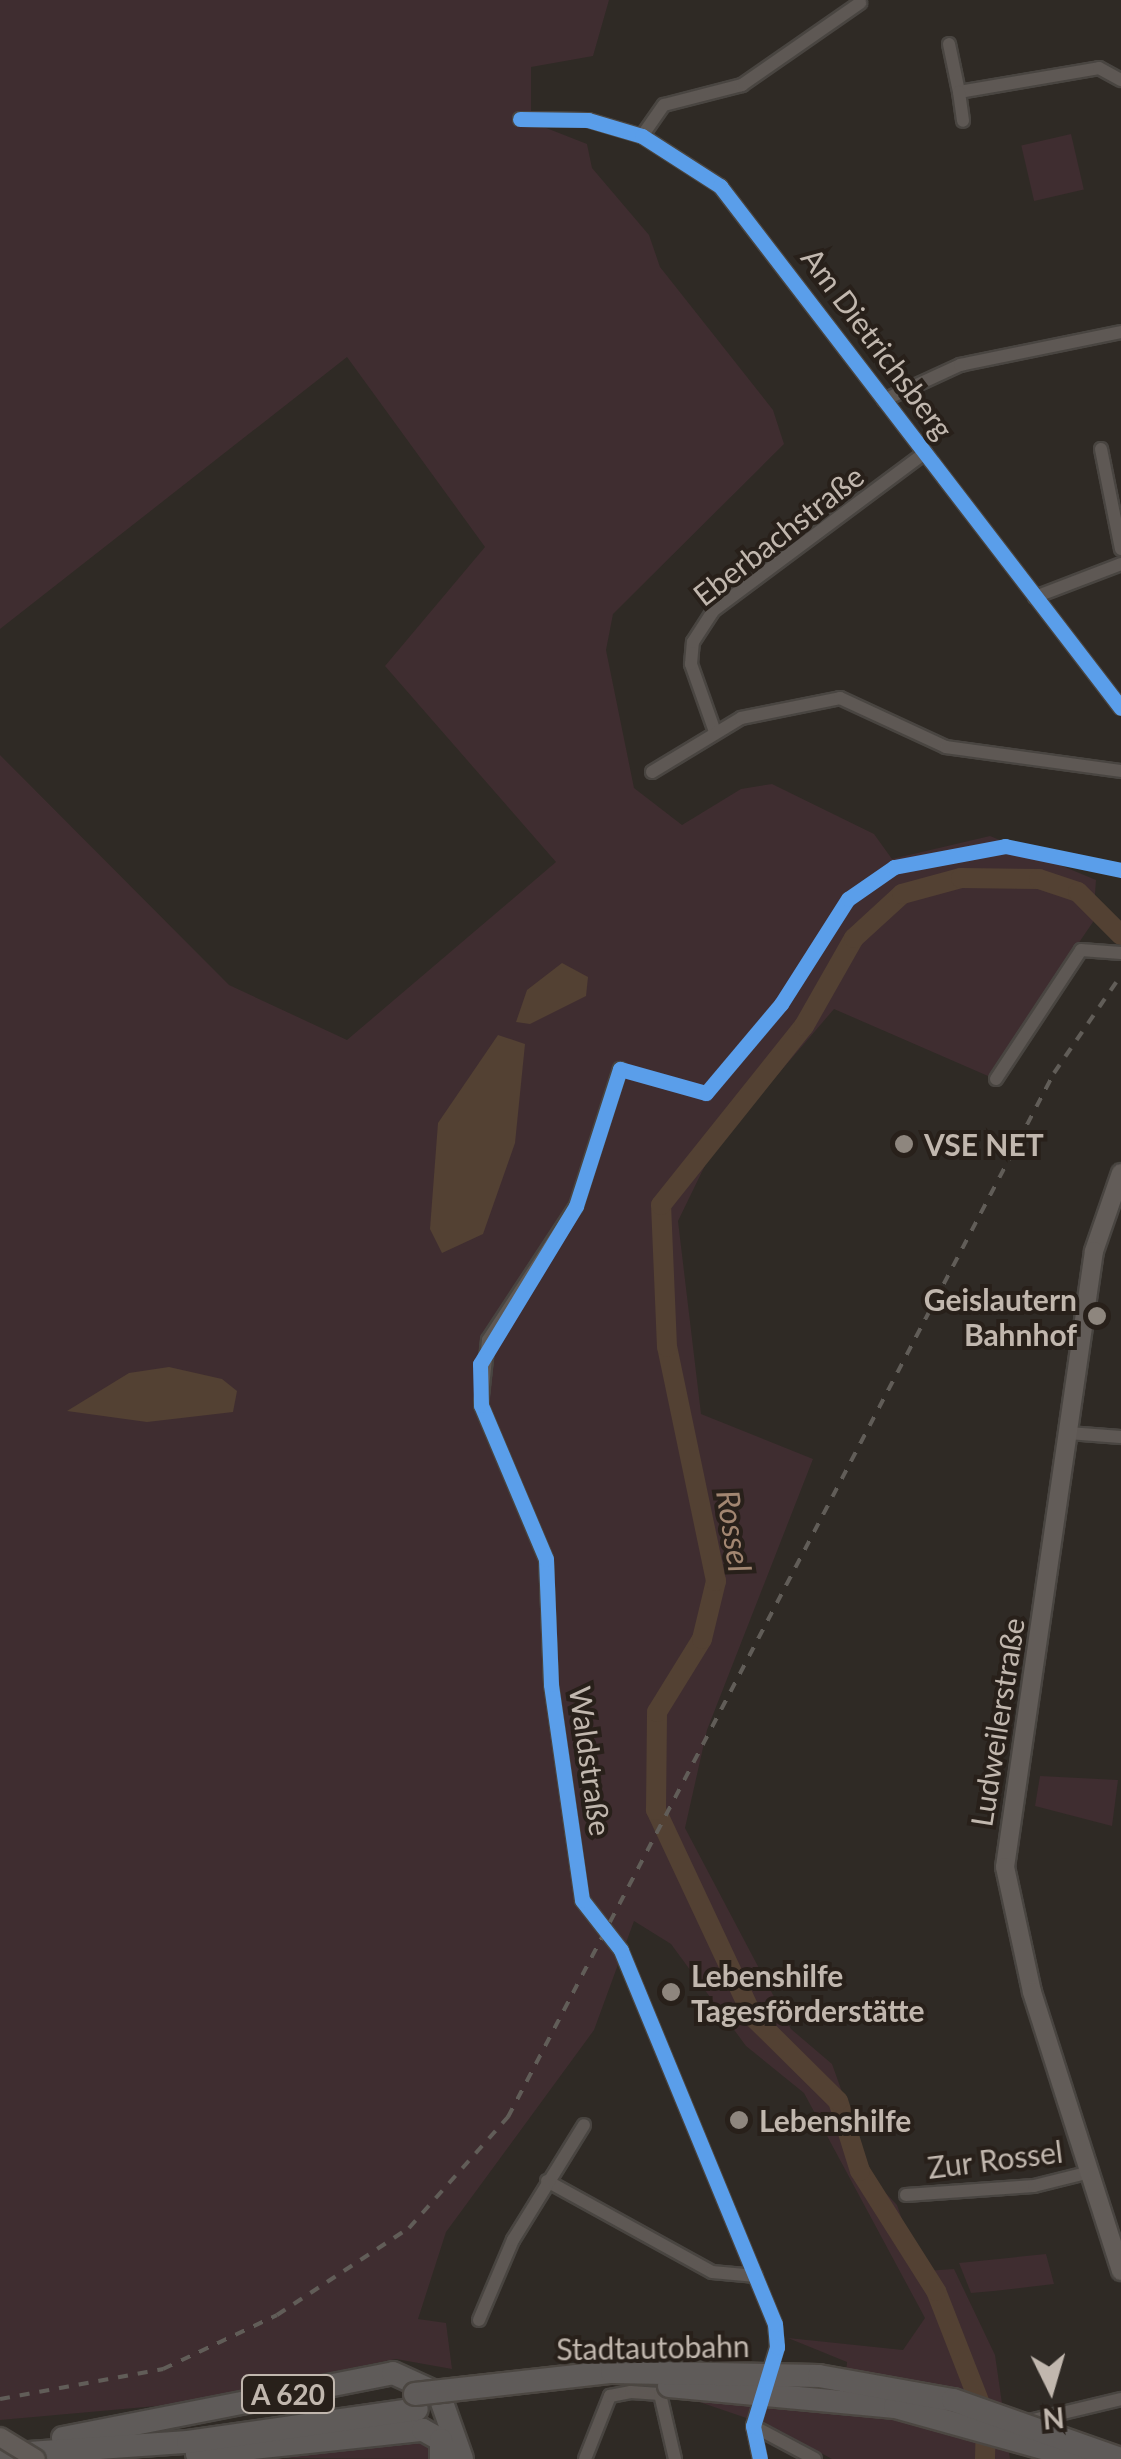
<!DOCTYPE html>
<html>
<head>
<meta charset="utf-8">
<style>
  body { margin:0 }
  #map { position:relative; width:1121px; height:2459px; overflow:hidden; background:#2f2a25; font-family:Lato,sans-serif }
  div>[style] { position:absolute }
  .green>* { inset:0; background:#3f2d30; transform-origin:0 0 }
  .water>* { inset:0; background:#534133 }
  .river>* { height:20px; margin:-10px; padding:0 10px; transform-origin:10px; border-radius:10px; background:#534133 }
  .roads { filter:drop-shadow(2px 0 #494541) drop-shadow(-2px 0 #494541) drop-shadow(0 2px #494541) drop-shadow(0 -2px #494541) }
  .street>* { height:12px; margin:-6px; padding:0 6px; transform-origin:6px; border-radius:6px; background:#5e5854 }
  .secondary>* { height:18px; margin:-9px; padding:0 9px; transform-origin:9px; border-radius:9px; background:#625c58 }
  .highway>* { height:22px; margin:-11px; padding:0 11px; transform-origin:11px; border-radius:11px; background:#5f5b59 }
  .rail>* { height:4px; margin-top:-2px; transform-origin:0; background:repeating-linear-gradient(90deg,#615d58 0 10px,transparent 0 20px) }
  .bridges { filter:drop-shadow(2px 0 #4c4742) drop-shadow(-2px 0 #4c4742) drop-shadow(0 2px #4c4742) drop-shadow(0 -2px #4c4742) }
  .secondary-bridge>* { height:18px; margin:-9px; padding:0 9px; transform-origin:9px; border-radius:9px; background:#625c58 }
  .highway-bridge>* { height:22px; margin:-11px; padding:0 11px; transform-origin:11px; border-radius:11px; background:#5f5b59 }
  .cycleway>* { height:15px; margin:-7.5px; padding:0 7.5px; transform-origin:7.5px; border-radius:7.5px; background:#5a9eea }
  .dots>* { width:28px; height:28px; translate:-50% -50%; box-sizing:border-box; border:5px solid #28201a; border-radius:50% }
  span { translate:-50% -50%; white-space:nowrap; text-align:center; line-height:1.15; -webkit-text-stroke:8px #28201a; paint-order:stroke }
  .shield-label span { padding:2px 8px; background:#28201a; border:2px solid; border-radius:8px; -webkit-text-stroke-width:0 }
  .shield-label { font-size:28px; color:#c1b7ae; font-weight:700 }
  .street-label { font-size:30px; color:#c1b7ae }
  .poi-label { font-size:30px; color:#c1b7ae; font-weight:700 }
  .left { translate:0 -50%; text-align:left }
  .right { translate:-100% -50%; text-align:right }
  .water-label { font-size:32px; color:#a28671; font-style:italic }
  .north { position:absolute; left:1001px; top:2339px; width:100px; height:100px; -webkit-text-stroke:8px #28201a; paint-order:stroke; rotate:175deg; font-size:28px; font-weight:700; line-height:40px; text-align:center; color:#c1b7ae }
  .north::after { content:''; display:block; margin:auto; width:35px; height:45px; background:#c1b7ae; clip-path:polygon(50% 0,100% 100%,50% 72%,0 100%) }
</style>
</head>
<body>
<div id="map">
  <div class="green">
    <i style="clip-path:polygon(0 0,609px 0,593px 56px,531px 67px,531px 122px,587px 144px,592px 168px,649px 235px,660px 267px,773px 410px,784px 444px,613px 614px,606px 650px,634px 788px,682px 825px,741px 789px,772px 784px,874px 834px,892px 859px,990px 836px,1096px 880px,1093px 922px,988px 1076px,834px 1009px,712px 1151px,678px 1221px,701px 1414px,813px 1459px,707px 1730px,685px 1828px,791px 2029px,832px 2064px,874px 2181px,897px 2205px,916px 2260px,925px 2271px,954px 2269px,995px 2355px,1010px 2459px,832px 2459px,773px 2427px,679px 2395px,843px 2407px,847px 2362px,788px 2338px,903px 2350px,925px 2318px,804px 2093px,746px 2046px,671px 1944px,634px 1921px,594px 2030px,446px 2232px,418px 2319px,446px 2323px,452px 2369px,396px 2359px,168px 2405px,0 2420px,0 755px,229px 985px,347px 1040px,556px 862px,385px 666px,485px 547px,347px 357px,0 629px)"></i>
    <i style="left:1071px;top:134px;width:57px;height:51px;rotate:77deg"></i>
    <i style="clip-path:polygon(1040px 1776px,1118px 1780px,1112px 1826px,1035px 1806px)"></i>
    <i style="clip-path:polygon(1046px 2254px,1054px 2284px,994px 2291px,971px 2293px,959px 2263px)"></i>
    <i style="clip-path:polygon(415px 2439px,431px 2443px,432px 2459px,281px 2458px)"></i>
  </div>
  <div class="water">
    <i style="clip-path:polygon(562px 963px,588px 977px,586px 996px,530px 1024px,516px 1022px,527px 990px)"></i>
    <i style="clip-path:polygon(498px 1035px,525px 1044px,515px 1143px,483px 1234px,442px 1253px,430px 1229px,438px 1123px)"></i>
    <i style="clip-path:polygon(169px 1367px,222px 1379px,237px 1391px,233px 1412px,147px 1422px,67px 1411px,129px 1373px)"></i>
  </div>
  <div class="river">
    <i style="left:985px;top:2459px;width:40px;rotate:-88.6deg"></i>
    <i style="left:986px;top:2419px;width:137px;rotate:-111.3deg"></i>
    <i style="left:936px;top:2291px;width:142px;rotate:-122.3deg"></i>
    <i style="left:860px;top:2171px;width:73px;rotate:-107.4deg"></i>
    <i style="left:838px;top:2101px;width:120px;rotate:-135.3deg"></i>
    <i style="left:753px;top:2017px;width:229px;rotate:-115.1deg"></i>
    <i style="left:656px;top:1810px;width:98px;rotate:-89.4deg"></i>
    <i style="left:657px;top:1712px;width:86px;rotate:-58.3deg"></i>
    <i style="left:702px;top:1639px;width:60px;rotate:-76.4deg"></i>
    <i style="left:716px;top:1581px;width:239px;rotate:-101.8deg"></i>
    <i style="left:667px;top:1347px;width:142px;rotate:-92.4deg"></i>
    <i style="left:661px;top:1205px;width:229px;rotate:-51.4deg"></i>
    <i style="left:804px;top:1026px;width:101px;rotate:-60.4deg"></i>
    <i style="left:854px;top:938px;width:65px;rotate:-42.5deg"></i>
    <i style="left:902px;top:894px;width:61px;rotate:-15.2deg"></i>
    <i style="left:961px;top:878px;width:78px;rotate:0.7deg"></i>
    <i style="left:1039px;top:879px;width:41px;rotate:18.4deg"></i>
    <i style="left:1078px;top:892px;width:61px;rotate:45deg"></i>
  </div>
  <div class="roads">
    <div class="street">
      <i style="left:949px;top:44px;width:49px;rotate:78.2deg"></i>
      <i style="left:959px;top:92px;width:142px;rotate:-9.7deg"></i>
      <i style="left:1099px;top:68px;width:25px;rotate:29deg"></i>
      <i style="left:959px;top:92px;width:29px;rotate:82deg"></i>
      <i style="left:520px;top:119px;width:68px;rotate:0.8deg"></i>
      <i style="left:588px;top:120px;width:56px;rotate:16.5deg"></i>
      <i style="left:642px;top:136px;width:93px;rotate:32.7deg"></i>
      <i style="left:720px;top:186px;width:658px;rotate:52.47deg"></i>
      <i style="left:642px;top:136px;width:38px;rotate:-55deg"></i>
      <i style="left:664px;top:105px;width:81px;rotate:-14.4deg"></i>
      <i style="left:742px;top:85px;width:144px;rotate:-34.8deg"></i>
      <i style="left:884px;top:400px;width:84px;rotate:-24.7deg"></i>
      <i style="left:960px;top:365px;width:164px;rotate:-11.6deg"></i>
      <i style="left:1101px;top:449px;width:102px;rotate:78.7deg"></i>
      <i style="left:1035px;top:597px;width:92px;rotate:-21deg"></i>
      <i style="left:714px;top:729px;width:69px;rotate:-109.5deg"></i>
      <i style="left:691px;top:664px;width:22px;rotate:-85deg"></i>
      <i style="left:693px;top:642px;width:38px;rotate:-57deg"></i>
      <i style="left:714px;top:610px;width:263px;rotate:-36.7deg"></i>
      <i style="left:652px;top:772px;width:104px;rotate:-31.2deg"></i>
      <i style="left:741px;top:718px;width:101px;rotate:-11.4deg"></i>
      <i style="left:840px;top:698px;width:117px;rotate:24.8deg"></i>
      <i style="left:946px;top:747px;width:177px;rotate:7.8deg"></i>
      <i style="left:620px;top:1069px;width:144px;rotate:107.8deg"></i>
      <i style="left:576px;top:1206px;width:160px;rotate:123.3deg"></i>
      <i style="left:488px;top:1340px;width:65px;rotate:96.1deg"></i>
      <i style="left:481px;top:1405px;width:167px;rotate:67.1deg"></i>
      <i style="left:546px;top:1559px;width:125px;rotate:87.7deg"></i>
      <i style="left:551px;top:1684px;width:218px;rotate:81.8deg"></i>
      <i style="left:582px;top:1900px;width:63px;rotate:52deg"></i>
      <i style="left:621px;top:1950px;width:404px;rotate:67.6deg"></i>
      <i style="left:775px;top:2324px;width:23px;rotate:85deg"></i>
      <i style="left:777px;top:2347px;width:83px;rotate:106.9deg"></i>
      <i style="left:753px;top:2426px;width:34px;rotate:78deg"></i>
      <i style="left:996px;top:1079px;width:154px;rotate:-56.6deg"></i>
      <i style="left:1081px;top:950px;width:40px;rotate:4.3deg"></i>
      <i style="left:1068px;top:1433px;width:53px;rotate:4.3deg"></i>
      <i style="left:547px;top:2181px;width:188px;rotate:28.9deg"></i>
      <i style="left:712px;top:2272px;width:44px;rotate:5.2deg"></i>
      <i style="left:906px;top:2195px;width:128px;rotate:-4deg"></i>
      <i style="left:1034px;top:2186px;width:58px;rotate:-14deg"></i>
      <i style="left:479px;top:2320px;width:87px;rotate:-67deg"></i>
      <i style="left:513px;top:2240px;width:135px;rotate:-58.3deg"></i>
      <i style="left:1021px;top:2423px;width:103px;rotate:-13.5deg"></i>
      <i style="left:753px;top:2426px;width:70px;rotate:28deg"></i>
      <i style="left:585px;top:2459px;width:68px;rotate:-68.4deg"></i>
      <i style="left:610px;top:2396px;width:21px;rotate:-11deg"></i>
      <i style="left:631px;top:2392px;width:29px;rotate:4deg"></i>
      <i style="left:660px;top:2394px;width:67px;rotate:77deg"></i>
    </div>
    <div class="secondary">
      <i style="left:1121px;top:1173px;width:83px;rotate:109.1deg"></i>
      <i style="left:1094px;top:1251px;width:622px;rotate:98.22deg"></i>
      <i style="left:1005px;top:1867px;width:128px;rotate:77.8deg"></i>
      <i style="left:1032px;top:1992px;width:293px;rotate:72.3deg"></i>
    </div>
    <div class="highway">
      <i style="left:63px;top:2438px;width:336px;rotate:-11.1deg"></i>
      <i style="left:393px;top:2373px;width:51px;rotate:24.5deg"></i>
      <i style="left:439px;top:2394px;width:69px;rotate:70.5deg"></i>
      <i style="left:197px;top:2454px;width:227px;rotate:-6.1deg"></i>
      <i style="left:423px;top:2430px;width:21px;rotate:29deg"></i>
      <i style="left:441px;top:2440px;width:19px;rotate:90deg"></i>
      <i style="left:0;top:2455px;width:188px;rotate:-4deg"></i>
      <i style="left:188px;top:2442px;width:231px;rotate:-8.2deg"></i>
    </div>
  </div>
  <div class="rail">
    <i style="left:0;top:2399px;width:166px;rotate:-10.4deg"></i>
    <i style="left:163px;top:2369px;width:126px;rotate:-25.3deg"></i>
    <i style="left:277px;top:2315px;width:158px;rotate:-33.4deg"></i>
    <i style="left:409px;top:2228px;width:149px;rotate:-48.3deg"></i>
    <i style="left:508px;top:2117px;width:1178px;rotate:-62.39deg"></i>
    <i style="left:1054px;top:1073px;width:119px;rotate:-55.6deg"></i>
  </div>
  <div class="bridges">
    <div class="secondary-bridge">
      <i style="left:0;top:2437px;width:42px;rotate:31.4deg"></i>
    </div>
    <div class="highway-bridge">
      <i style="left:669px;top:2386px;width:227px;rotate:5.3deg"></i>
      <i style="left:895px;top:2407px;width:194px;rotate:15.5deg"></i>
      <i style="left:415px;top:2394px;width:198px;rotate:-6.4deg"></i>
      <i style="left:612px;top:2372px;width:207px;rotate:1.1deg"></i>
      <i style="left:819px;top:2376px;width:136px;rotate:10.2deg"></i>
      <i style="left:953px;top:2400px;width:178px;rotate:19.4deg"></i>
    </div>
  </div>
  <div class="cycleway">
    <i style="left:520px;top:119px;width:68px;rotate:0.8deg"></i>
    <i style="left:588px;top:120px;width:56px;rotate:16.5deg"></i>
    <i style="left:642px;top:136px;width:93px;rotate:32.7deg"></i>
    <i style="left:720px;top:186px;width:658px;rotate:52.47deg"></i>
    <i style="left:760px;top:2459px;width:34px;rotate:-102deg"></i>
    <i style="left:753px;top:2426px;width:83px;rotate:-73.1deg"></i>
    <i style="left:777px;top:2347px;width:23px;rotate:-95deg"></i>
    <i style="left:775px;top:2324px;width:404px;rotate:-112.4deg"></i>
    <i style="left:621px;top:1950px;width:63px;rotate:-128deg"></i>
    <i style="left:582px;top:1900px;width:218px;rotate:-98.2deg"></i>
    <i style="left:551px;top:1684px;width:125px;rotate:-92.3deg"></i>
    <i style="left:546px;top:1559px;width:167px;rotate:-112.9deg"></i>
    <i style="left:481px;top:1405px;width:41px;rotate:-91.4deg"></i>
    <i style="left:480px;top:1364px;width:185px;rotate:-58.7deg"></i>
    <i style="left:576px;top:1206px;width:144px;rotate:-72.2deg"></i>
    <i style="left:620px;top:1069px;width:89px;rotate:15.6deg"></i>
    <i style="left:706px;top:1093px;width:116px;rotate:-49.9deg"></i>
    <i style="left:781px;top:1004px;width:125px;rotate:-57.5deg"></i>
    <i style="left:848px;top:899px;width:56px;rotate:-34.8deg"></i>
    <i style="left:894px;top:867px;width:113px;rotate:-10.7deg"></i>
    <i style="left:1005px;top:846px;width:118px;rotate:11.7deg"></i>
  </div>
  <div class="dots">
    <i style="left:904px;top:1144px;background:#8e867e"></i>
    <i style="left:1097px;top:1316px;background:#8e867e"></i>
    <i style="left:671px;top:1992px;background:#8e867e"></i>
    <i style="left:739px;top:2120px;background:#8e867e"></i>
  </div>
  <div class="shield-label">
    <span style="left:288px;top:2394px">A 620</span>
  </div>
  <div class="street-label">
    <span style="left:878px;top:343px;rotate:53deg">Am Dietrichsberg</span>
    <span style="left:778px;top:535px;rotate:-38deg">Eberbachstraße</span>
    <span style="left:997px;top:1722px;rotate:-81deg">Ludweilerstraße</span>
    <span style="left:591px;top:1761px;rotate:82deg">Waldstraße</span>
    <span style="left:995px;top:2159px;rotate:-7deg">Zur Rossel</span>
    <span style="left:653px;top:2347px;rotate:-1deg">Stadtautobahn</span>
  </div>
  <div class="poi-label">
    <span class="left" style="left:924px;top:1144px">VSE NET</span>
    <span class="right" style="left:1077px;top:1316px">Geislautern<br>Bahnhof</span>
    <span class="left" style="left:691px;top:1992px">Lebenshilfe<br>Tagesförderstätte</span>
    <span class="left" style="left:759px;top:2120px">Lebenshilfe</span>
  </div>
  <div class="water-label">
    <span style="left:734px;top:1531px;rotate:81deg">Rossel</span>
  </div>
  <div class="north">N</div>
</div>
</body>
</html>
